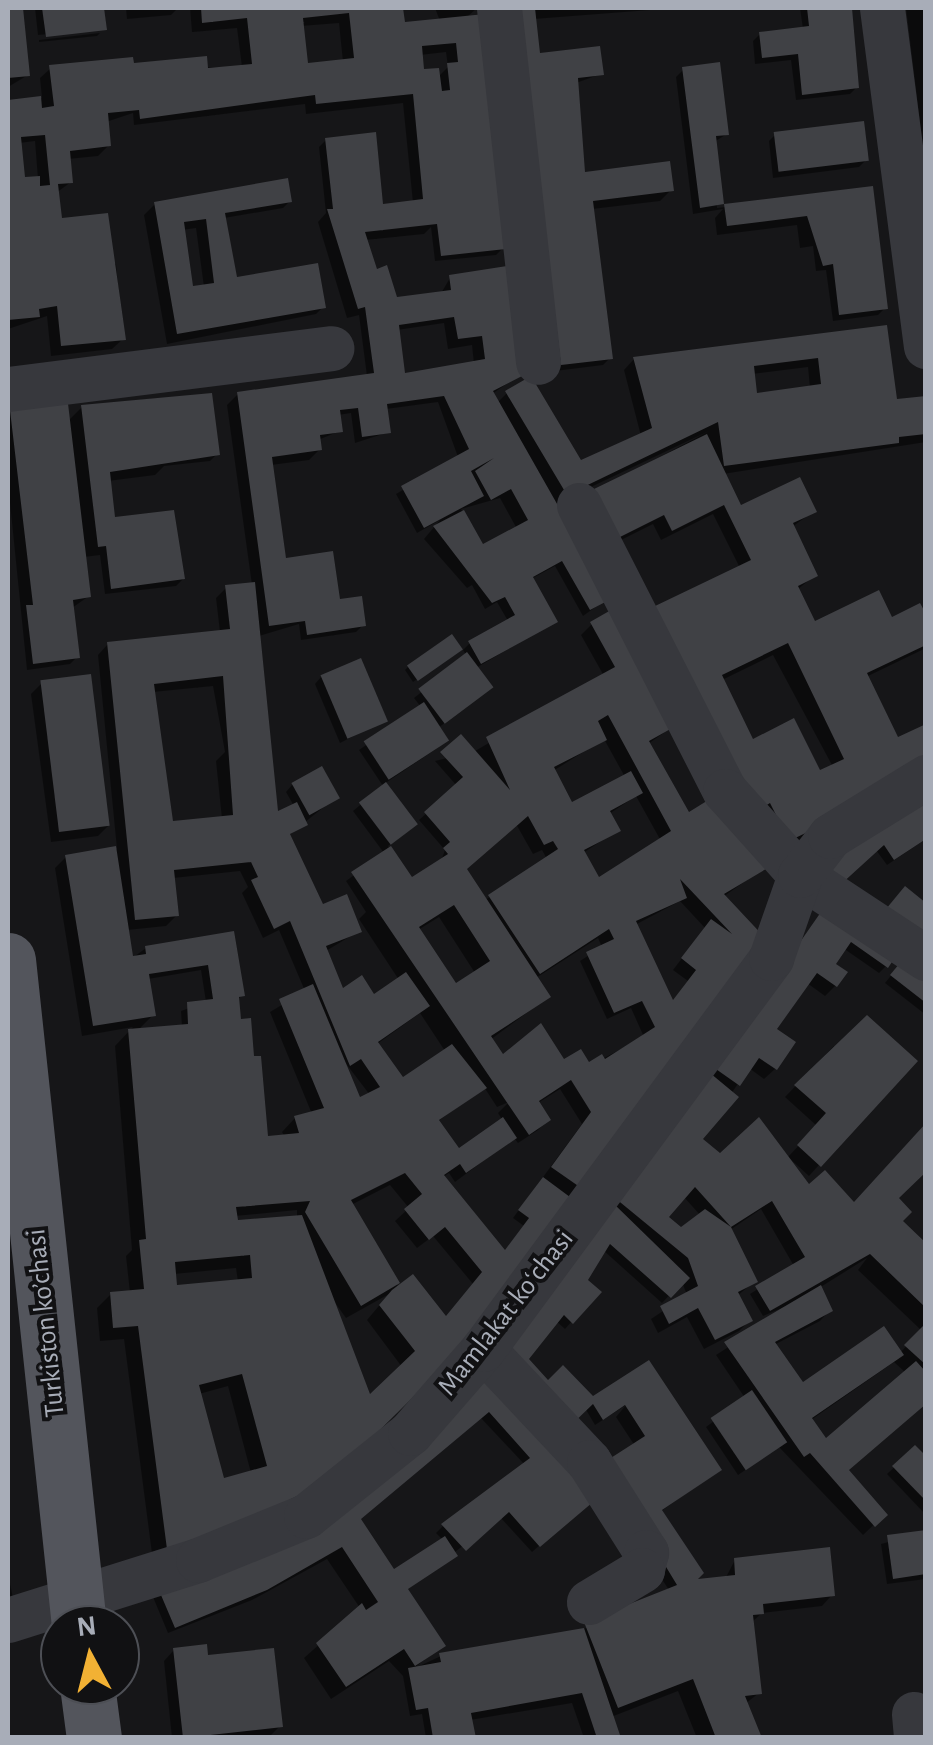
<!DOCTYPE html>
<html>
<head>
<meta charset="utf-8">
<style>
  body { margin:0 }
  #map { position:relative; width:933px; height:1745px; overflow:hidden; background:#161618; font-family:"Alegreya Sans",sans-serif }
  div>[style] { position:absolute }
  .shadow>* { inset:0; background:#0007 }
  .building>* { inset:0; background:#404145; transform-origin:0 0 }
  .minor>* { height:45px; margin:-22.5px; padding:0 22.5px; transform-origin:22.5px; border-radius:22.5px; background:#37383d }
  .major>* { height:55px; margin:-27.5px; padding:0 27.5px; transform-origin:27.5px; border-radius:27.5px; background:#53555c }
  span { translate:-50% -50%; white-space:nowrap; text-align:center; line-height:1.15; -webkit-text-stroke:8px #111113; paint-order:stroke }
  .street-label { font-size:28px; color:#a8adb8 }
  .frame { position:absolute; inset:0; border:10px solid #a8adb8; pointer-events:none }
  .north { position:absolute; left:40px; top:1605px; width:100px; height:100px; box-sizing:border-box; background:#111113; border:2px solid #4d4f55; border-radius:50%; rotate:353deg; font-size:28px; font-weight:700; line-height:40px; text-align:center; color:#a8adb8 }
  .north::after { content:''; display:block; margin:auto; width:35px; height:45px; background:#f2b134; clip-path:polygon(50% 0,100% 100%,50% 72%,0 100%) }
</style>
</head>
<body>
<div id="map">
  <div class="shadow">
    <i style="clip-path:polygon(8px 8px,21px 8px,28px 75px,8px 87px)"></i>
    <i style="clip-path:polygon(35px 8px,102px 8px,104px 29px,38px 35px)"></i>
    <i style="clip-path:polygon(126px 8px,178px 8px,171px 15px,127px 19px)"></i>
    <i style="clip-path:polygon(evenodd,190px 8px,400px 8px,402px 25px,440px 21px,435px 8px,477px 8px,466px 18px,503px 248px,496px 255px,435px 261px,431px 227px,424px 234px,365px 240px,385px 306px,440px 295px,450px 278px,521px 374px,492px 394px,497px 403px,507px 393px,580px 463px,641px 436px,624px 370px,634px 359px,885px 328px,895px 402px,926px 398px,926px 442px,723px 474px,740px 509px,814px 511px,792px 527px,815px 575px,797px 590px,814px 625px,926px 620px,924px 649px,866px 677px,897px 740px,926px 778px,778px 850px,660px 662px,740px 568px,713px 514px,661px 540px,653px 524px,607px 547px,595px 491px,709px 431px,555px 504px,608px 598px,583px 616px,555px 566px,531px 579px,554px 622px,476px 668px,483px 694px,438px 728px,439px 747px,384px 784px,408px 831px,388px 846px,411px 880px,441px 861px,445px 850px,419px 820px,457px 786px,435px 761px,475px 751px,604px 676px,581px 635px,592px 624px,679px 722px,648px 744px,688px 816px,768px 865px,723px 897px,762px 940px,462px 1341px,154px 1569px,124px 1339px,100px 1341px,97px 1308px,111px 1294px,130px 1293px,126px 1256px,132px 1250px,115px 1046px,133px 1027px,82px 1036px,55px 868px,66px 857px,117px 849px,98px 655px,108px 644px,220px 632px,216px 598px,226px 588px,252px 585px,227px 405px,238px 394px,367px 376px,359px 315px,347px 318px,318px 222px,326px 213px,319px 147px,326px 140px,381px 206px,413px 203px,403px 103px,306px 114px,305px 104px,134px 125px,133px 113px,106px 122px,109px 145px,98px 156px,68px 159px,71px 182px,56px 193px,60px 223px,116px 264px,123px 339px,112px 349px,51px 356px,47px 316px,8px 329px,8px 102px,42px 98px,40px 78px,51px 68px,242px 67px,237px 28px,192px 32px,190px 8px,339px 23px,343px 62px,305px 65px,301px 26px,339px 23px,190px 8px,446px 52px,448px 67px,438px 77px,422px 72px,420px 55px,446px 52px,190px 8px,35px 141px,38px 179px,23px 180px,19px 143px,35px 141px,190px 8px,444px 323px,448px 349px,472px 345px,474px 364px,403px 376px,397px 330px,444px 323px,190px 8px,808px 367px,810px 388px,755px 396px,752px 374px,808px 367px,190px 8px,438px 402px,458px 457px,396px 494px,417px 533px,440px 520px,424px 539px,467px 588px,472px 585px,485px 609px,497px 602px,508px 621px,470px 643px,463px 650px,467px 656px,414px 698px,421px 707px,359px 750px,383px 786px,353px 811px,384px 853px,346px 881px,366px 912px,359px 919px,399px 980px,374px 997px,342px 992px,326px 951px,359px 931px,321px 905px,288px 836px,336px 797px,292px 785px,286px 792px,294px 806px,275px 815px,259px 636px,299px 624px,301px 640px,356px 632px,363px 625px,284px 560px,271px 465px,309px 460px,320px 449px,318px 440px,340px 431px,338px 415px,351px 413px,355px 443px,389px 432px,386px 409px,438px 402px,190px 8px,500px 498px,517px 529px,482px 547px,461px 509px,500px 498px,190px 8px,773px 655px,833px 767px,819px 774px,752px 742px,722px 680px,773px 655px,190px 8px,213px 686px,225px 752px,216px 761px,222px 819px,171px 824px,153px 692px,213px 686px,190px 8px,604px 739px,625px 777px,571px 805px,553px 771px,604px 739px,190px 8px,636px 796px,661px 841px,598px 881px,583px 853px,618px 830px,609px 814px,636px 796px,190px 8px,516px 824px,533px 854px,542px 850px,547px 859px,485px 900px,465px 869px,516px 824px,190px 8px,240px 871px,248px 887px,242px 893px,263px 938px,279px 930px,305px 991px,270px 1012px,312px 1114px,295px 1118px,282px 1132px,285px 1137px,266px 1139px,237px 1000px,242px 995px,232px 934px,146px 948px,131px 959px,127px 930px,166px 926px,177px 915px,173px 878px,240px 871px,190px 8px,680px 901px,705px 928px,673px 970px,688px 981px,672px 1002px,635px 925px,680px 901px,190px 8px,439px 917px,475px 973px,455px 986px,418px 930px,439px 917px,190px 8px,598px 938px,602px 947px,580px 961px,607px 1019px,631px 1008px,644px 1037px,589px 1066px,503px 1058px,490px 1040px,548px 997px,536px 978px,598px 938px,190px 8px,201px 970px,206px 1002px,181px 1011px,182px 1027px,137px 1031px,153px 1015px,148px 979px,201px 970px,190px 8px,420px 1013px,445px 1051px,402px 1081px,377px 1044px,420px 1013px,190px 8px,344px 1061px,370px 1095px,358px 1101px,344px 1061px,190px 8px,484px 1087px,497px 1107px,509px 1102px,498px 1113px,503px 1121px,458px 1151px,437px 1122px,484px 1087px,190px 8px,560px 1089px,582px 1124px,513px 1218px,524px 1226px,505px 1253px,443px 1177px,449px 1173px,455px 1182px,514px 1138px,518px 1143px,538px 1130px,548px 1119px,538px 1103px,560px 1089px,190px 8px,390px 1185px,409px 1208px,395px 1221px,417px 1248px,433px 1236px,473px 1284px,445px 1319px,399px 1288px,351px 1205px,390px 1185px,190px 8px,297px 1210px,297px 1218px,235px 1223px,235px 1216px,297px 1210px,190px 8px,236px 1268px,238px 1282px,175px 1288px,174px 1274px,236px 1268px,190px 8px,389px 1294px,367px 1320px,402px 1367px,370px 1399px,331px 1297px,346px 1318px,389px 1294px,190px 8px,228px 1386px,251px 1473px,222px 1481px,199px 1394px,228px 1386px)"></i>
    <i style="clip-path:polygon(508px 8px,676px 8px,534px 19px,538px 56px,601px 74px,576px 83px,583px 175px,671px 190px,660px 201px,592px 209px,610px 358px,603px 365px,555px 371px)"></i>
    <i style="clip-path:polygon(800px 8px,848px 8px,857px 87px,850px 94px,796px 100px,791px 60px,755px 64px,753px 41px,760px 34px,803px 29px)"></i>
    <i style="clip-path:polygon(906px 8px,926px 8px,926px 163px,925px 163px)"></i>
    <i style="clip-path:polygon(100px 33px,97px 36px,39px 42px,39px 40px)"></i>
    <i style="clip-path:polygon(683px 70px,727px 134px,714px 142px,717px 208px,870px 189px,885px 308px,878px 315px,833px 321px,826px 270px,816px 271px,813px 246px,800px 248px,797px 225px,717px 235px,715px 218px,723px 209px,693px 214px,676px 77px)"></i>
    <i style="clip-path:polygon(776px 134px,866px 160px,859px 167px,773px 178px,769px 141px)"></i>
    <i style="clip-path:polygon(evenodd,290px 201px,283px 208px,224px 218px,235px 282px,323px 307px,316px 314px,167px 344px,144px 215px,155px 204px,290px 201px,196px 228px,204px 287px,190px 289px,182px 230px,196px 228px)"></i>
    <i style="clip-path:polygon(158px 398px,217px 454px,210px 461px,164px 466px,155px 475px,108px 481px,113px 520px,183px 579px,176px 586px,105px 594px,100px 555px,84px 557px,89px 596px,72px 608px,77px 657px,70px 664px,27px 670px,8px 483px,8px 407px,68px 421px,82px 407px)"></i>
    <i style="clip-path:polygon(457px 652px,413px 682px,405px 670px,408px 667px)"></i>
    <i style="clip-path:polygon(321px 677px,385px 720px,340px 743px,315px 684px)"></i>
    <i style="clip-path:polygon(42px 683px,108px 826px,98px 836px,51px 842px,31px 694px)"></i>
    <i style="clip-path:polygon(926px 839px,887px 865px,876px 850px,832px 853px)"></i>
    <i style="clip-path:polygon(evenodd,824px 909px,886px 966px,879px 973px,843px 948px,832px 964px,836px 985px,825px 996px,807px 983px,774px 1030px,793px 1043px,775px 1069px,764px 1079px,749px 1068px,698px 1141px,717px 1160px,854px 1206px,896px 1199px,877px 1244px,926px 1246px,926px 1402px,846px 1471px,884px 1515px,863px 1535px,779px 1447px,738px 1475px,706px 1427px,745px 1398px,716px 1355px,803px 1299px,763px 1316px,750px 1294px,794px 1266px,761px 1209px,730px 1230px,755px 1281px,737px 1296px,750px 1320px,739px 1331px,704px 1349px,687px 1317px,658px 1333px,651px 1319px,687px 1295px,682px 1282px,662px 1303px,603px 1250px,585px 1280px,598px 1292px,565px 1329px,556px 1321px,526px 1359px,548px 1383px,593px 1399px,648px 1363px,719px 1470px,660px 1512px,697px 1582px,725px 1579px,735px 1560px,832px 1595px,822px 1606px,762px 1613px,751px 1623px,759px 1693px,745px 1704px,759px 1738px,697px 1738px,678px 1691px,611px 1717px,618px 1738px,584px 1738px,572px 1703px,470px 1720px,473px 1738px,426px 1738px,422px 1714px,410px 1716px,403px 1676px,389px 1661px,331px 1699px,304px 1658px,360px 1608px,327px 1559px,252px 1600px,168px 1633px,153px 1597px,489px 1373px,591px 1479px,635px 1446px,616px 1417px,626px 1405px,595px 1425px,585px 1408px,486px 1359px,673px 1130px,824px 909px,683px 1196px,701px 1216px,681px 1230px,666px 1217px,683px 1196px,824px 909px,867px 1258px,858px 1270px,921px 1330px,900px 1353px,802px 1385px,774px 1345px,820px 1321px,830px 1310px,819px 1288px,867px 1258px,824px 909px,894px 1362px,906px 1373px,826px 1442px,811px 1420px,894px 1362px,824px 909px,480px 1417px,525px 1465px,443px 1526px,436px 1533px,443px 1540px,394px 1572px,358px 1519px,480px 1417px,824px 909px,603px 1490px,669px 1590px,577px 1632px,441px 1656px,413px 1669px,442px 1645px,406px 1590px,500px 1517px,532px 1552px,603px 1490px)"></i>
    <i style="clip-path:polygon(902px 962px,926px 968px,926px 1015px,885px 983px)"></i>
    <i style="clip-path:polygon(834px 1046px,819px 1165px,809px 1176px,788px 1157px,817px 1126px,785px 1097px)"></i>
    <i style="clip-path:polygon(915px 1448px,926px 1459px,926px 1515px,887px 1474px)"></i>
    <i style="clip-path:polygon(926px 1532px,926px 1579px,887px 1584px,881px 1544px)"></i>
    <i style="clip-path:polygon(8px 1574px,14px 1603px,8px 1610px)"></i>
    <i style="clip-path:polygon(174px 1650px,206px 1658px,280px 1726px,269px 1737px,172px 1738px,164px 1661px)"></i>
  </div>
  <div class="building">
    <i style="clip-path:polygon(8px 8px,23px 8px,30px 76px,8px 78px)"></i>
    <i style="clip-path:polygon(42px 8px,104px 8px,107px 30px,46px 37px)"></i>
    <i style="clip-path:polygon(evenodd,201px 8px,403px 8px,405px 22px,485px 14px,506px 249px,441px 256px,437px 224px,365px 232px,377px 269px,387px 265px,397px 297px,451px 290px,449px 275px,507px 266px,524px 375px,493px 391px,611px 599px,590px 610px,562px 561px,533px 577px,558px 622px,481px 664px,468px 641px,515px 615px,505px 597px,492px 603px,433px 526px,464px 510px,483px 544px,528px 520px,511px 489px,491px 500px,475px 471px,494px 458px,471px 471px,484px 496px,424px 528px,401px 486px,469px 449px,444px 396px,387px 404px,391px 433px,362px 437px,358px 408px,340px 410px,343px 432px,320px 435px,322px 450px,272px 457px,286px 558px,333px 551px,340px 599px,362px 596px,366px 626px,307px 635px,305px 621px,269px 626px,237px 392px,374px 373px,365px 307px,358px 309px,327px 209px,333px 209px,325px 138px,376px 132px,383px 204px,423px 199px,413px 94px,316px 104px,315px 95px,140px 119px,139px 110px,108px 113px,111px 146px,70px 151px,73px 183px,58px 184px,62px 218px,108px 213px,126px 340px,61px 346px,57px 306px,39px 309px,40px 317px,8px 320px,8px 100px,41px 96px,42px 108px,54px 106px,49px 65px,133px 57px,134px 63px,207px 56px,208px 68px,252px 64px,247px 18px,202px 23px,201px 8px,349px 13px,354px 58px,308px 63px,303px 18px,349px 13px,201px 8px,456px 43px,458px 62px,447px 63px,450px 90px,442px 91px,439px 68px,424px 69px,422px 46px,456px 43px,201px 8px,45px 135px,50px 185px,40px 186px,40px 176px,25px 177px,21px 137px,45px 135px,201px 8px,454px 317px,458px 339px,482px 336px,485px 359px,405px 373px,399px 325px,454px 317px)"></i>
    <i style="clip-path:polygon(519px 8px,535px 8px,540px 53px,600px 46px,604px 75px,578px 78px,585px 172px,670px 161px,674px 191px,593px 201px,613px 359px,561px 365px)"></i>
    <i style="clip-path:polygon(807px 8px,852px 8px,859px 88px,802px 95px,798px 54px,762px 58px,759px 32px,809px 26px)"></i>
    <i style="clip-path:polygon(720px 62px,729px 135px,716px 136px,724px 204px,700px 208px,682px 67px)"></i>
    <i style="left:864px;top:121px;width:40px;height:91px;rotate:83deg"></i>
    <i style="clip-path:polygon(evenodd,288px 178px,292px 202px,225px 213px,237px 277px,318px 263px,326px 308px,177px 334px,154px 202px,288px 178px,206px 219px,214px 283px,193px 286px,184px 222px,206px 219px)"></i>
    <i style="clip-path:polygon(873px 186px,888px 309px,839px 315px,833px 264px,823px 266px,807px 216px,727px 226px,724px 204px)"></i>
    <i style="clip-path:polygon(evenodd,887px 325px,897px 399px,926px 396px,926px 434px,899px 437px,899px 443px,724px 466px,718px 422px,567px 495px,505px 391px,531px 376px,581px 460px,652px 428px,633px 357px,887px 325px,818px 358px,821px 384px,757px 393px,754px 366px,818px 358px)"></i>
    <i style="clip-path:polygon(212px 393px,220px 455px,110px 472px,115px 517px,174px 510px,185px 579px,111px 589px,106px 546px,98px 547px,81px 405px)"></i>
    <i style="clip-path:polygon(67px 395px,91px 597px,73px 600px,80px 658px,33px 664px,26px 605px,33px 605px,9px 402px)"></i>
    <i style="clip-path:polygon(evenodd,707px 434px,741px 505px,800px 477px,817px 512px,793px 523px,818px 576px,798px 586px,815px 621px,879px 590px,892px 617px,920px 603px,926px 614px,926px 645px,867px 673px,898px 737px,926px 724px,926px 775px,789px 841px,770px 803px,762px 808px,744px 792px,653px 607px,751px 560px,724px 505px,672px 531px,664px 515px,618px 538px,594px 489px,707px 434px,788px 643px,844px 759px,820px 770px,794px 718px,753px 739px,722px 675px,788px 643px)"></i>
    <i style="clip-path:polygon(evenodd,255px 582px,278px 811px,297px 802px,308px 825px,290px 834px,323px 904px,347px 894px,362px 932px,326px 946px,343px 988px,362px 975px,374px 994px,406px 972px,430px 1006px,378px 1042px,403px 1077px,452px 1044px,487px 1088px,439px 1120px,459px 1148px,503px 1117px,517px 1138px,466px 1173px,460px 1164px,444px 1175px,505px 1250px,529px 1218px,518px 1210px,543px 1177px,574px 1200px,467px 1344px,327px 1482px,168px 1557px,138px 1326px,113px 1328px,110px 1292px,144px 1289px,139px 1240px,146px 1239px,128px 1029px,188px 1024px,187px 1002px,213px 999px,208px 965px,149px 974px,156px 1016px,93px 1026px,65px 855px,116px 846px,133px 956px,146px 954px,145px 946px,234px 931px,245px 996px,239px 997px,241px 1019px,251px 1018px,254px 1056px,261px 1056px,268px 1136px,299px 1133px,294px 1116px,324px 1108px,279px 999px,313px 984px,360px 1097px,380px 1087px,361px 1059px,350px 1066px,290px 921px,274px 929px,251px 880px,258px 877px,251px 862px,174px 870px,179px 916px,135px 920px,107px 642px,230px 629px,225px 585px,255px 582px,223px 676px,233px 815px,173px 821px,154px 684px,223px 676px,255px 582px,405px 1173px,422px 1194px,404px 1209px,429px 1240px,445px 1227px,482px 1272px,446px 1316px,413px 1274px,392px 1290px,379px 1305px,415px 1351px,370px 1394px,302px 1215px,238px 1220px,236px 1207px,310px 1201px,305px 1212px,361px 1306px,400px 1283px,351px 1200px,405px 1173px,255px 582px,250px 1255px,252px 1278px,177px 1285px,175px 1262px,250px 1255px,255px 582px,242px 1374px,267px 1466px,224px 1478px,199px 1385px,242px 1374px)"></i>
    <i style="clip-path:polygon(evenodd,618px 606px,683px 722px,649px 741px,689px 812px,718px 794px,771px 866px,724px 894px,766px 939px,584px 1190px,551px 1167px,591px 1112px,571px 1080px,539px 1101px,551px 1120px,529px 1135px,351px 872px,391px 846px,412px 877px,448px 854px,443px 848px,450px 842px,424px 812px,463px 777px,440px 752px,461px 734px,510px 790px,486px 737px,615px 667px,590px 622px,618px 606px,608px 715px,671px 831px,599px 877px,584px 850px,621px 831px,610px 811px,643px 793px,631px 771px,572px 802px,554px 767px,607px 740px,598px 721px,608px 715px,618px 606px,528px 816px,544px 845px,553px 841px,558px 849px,488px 895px,540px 974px,609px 929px,614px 939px,586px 952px,614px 1013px,642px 1001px,655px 1027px,605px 1059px,602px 1054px,589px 1062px,581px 1049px,564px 1059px,541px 1023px,503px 1054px,491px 1036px,551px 997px,467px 869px,528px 816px,618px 606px,680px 879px,732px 934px,711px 919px,681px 958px,696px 970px,673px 1000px,636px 921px,687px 898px,680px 879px,618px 606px,454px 905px,490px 961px,456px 983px,419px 927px,454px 905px)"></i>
    <i style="left:452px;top:634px;width:19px;height:55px;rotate:55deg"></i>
    <i style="left:467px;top:652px;width:44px;height:61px;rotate:53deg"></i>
    <i style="left:361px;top:658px;width:69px;height:44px;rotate:67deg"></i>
    <i style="left:91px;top:674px;width:153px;height:51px;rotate:83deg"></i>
    <i style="left:424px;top:702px;width:46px;height:72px;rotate:57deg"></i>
    <i style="left:322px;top:766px;width:37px;height:35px;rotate:61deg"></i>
    <i style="left:386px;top:782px;width:53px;height:34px;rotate:53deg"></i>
    <i style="clip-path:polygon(926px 786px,926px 839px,894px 860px,884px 845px,839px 886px,818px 869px)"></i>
    <i style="clip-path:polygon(905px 886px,926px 903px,926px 942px,886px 909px)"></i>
    <i style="clip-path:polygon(830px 899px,901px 948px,888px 968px,851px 942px,836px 964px,848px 972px,837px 987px,817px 973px,777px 1029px,796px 1042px,777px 1070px,759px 1058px,740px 1086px,713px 1067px)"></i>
    <i style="clip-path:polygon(909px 952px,926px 965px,926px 1003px,890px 975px)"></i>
    <i style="clip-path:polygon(867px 1015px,918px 1061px,821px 1167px,797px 1145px,826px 1113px,794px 1085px)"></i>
    <i style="clip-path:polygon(evenodd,710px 1073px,739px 1097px,703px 1139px,720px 1153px,759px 1117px,809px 1184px,825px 1170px,854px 1202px,926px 1123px,926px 1172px,899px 1198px,912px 1212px,903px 1221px,926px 1243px,926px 1308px,870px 1254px,770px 1311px,755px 1286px,805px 1257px,772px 1201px,731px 1227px,758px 1282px,738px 1292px,753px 1321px,715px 1340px,698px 1308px,669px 1324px,660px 1306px,698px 1286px,688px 1258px,615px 1198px,710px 1073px,695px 1187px,731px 1227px,705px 1209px,681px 1227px,669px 1217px,695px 1187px)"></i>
    <i style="clip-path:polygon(613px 1203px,690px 1278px,671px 1298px,610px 1244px,588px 1280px,602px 1292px,573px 1324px,564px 1315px,529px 1359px,548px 1380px,563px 1365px,593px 1396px,649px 1360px,722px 1470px,662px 1510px,704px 1573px,698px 1579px,735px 1575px,734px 1558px,830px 1547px,835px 1596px,763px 1604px,764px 1614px,753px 1615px,762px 1694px,745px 1696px,762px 1738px,716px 1738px,693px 1679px,618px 1708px,584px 1622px,677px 1585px,603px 1463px,645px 1436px,625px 1405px,603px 1420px,593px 1404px,566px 1430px,491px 1350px)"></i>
    <i style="clip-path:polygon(821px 1285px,833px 1311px,775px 1342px,803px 1382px,884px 1326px,904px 1355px,812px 1418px,826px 1438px,916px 1361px,926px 1372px,926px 1404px,849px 1470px,888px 1515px,875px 1527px,810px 1453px,804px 1457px,724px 1342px)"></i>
    <i style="clip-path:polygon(926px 1323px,926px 1365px,904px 1345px)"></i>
    <i style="clip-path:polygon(489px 1370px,606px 1491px,540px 1547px,509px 1512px,466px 1551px,441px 1524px,530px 1458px,489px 1412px,361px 1519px,394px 1569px,445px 1536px,458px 1556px,408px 1589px,446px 1646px,415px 1666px,404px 1649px,346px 1687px,316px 1643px,362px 1603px,366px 1610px,378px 1602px,342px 1547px,267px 1590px,175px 1628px,158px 1588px)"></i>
    <i style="left:752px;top:1390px;width:63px;height:50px;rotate:56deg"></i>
    <i style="clip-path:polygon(915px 1445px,926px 1456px,926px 1501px,892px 1466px)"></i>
    <i style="clip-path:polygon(926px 1530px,926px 1574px,893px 1579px,887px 1535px)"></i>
    <i style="clip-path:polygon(584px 1628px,621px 1738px,597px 1738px,582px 1693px,471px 1713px,476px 1738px,433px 1738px,428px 1708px,416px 1710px,408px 1668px,441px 1662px,439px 1653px)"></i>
    <i style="clip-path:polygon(207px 1644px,208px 1655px,274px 1648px,283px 1727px,183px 1738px,173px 1648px)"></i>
  </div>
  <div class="minor">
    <i style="left:499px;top:8px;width:356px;rotate:83.7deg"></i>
    <i style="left:882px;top:8px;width:341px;rotate:82.6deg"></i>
    <i style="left:8px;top:389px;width:326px;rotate:-7.2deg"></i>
    <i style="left:579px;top:505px;width:321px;rotate:63deg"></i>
    <i style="left:725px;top:791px;width:113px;rotate:48.2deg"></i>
    <i style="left:800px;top:875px;width:151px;rotate:33.4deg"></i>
    <i style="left:483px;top:1349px;width:155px;rotate:46.8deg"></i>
    <i style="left:589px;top:1462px;width:107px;rotate:57.7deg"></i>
    <i style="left:646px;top:1552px;width:18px;rotate:103deg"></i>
    <i style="left:642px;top:1570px;width:62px;rotate:148.9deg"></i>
    <i style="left:8px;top:1620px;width:199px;rotate:-17.5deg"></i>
    <i style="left:198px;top:1560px;width:117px;rotate:-22.2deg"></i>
    <i style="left:306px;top:1516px;width:133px;rotate:-38.6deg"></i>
    <i style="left:410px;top:1433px;width:111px;rotate:-49deg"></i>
    <i style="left:483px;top:1349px;width:486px;rotate:-53.6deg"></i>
    <i style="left:771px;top:958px;width:88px;rotate:-70.7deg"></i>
    <i style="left:800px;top:875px;width:49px;rotate:-52.4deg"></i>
    <i style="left:830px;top:836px;width:113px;rotate:-31.6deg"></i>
    <i style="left:914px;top:1714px;width:24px;rotate:85deg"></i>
  </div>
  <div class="major">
    <i style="left:8px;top:960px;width:669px;rotate:83.91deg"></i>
    <i style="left:87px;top:1685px;width:53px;rotate:82.5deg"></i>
  </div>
  <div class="street-label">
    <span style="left:506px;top:1313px;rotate:-52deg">Mamlakat koʻchasi</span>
    <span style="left:46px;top:1323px;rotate:-96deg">Turkiston ko’chasi</span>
  </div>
  <div class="frame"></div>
  <div class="north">N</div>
</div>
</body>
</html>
